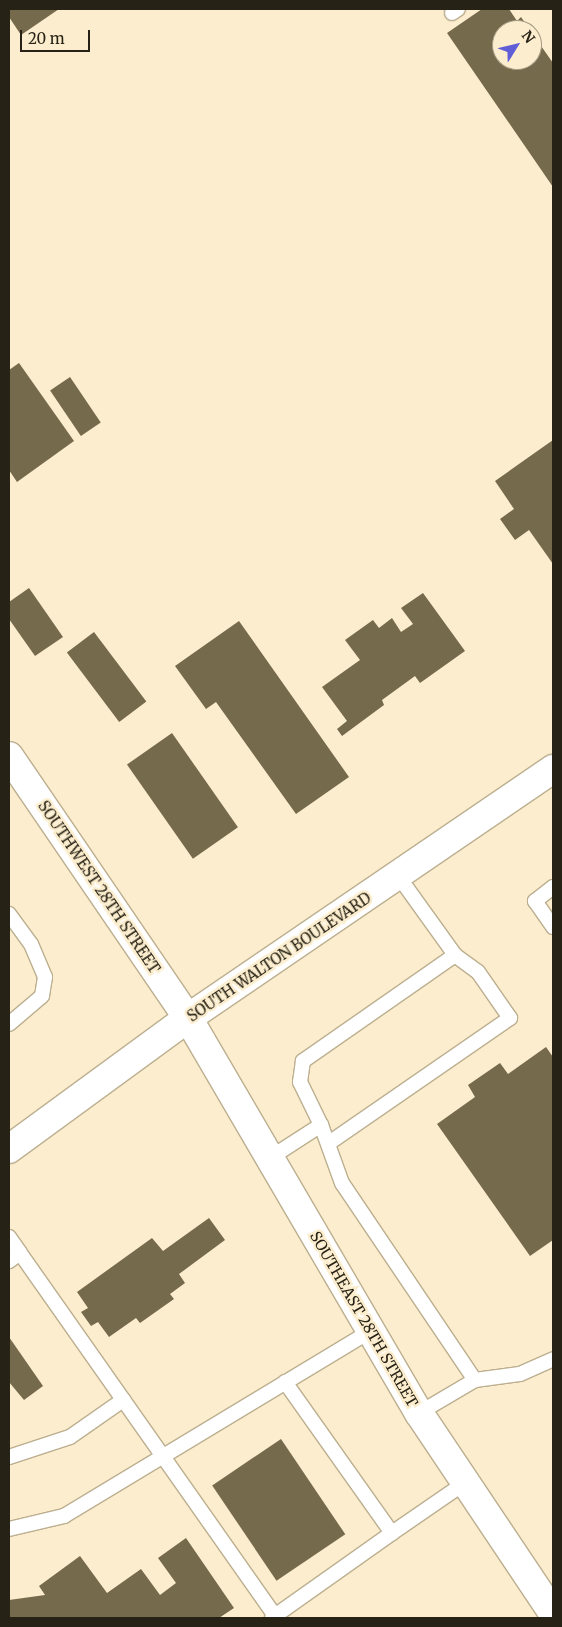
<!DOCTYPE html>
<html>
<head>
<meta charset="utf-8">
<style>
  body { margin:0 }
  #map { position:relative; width:562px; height:1627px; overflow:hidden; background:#fbedcd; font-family:Merriweather,serif }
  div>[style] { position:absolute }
  .building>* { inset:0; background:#766a4d; transform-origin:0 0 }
  .roads { filter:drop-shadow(1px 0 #bcaf90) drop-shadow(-1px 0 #bcaf90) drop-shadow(0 1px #bcaf90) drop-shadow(0 -1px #bcaf90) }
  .service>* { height:14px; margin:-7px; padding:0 7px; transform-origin:7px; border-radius:7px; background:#fff }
  .tertiary>* { height:28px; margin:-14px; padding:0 14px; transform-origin:14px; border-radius:14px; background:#fff }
  .secondary>* { height:28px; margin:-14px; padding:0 14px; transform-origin:14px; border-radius:14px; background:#fff }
  .primary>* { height:28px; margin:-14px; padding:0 14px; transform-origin:14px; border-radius:14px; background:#fff }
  span { translate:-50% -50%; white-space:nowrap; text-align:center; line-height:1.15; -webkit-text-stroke:5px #fbedcd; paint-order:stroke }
  .street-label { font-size:15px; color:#272216 }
  .frame { position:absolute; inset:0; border:10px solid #272216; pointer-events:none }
  .north { position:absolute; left:492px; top:20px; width:50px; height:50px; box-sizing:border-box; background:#fbedcd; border:1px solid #a69c84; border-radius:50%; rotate:54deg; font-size:14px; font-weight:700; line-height:20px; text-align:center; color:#272216 }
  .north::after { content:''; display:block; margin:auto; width:18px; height:22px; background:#615dd6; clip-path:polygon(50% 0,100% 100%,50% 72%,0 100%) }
  .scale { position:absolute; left:20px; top:30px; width:70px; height:22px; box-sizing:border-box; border:2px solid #272216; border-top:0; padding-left:6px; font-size:15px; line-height:18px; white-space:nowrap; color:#272216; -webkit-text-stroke:4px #fbedcd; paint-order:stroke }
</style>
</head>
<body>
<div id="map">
  <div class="building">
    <i style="clip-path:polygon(9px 9px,59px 9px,21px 35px,9px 17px)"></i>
    <i style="clip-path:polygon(482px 9px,509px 9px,517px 21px,521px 17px,530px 30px,502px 30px,502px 60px,532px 60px,532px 33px,553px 63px,553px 187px,447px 33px)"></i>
    <i style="clip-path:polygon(19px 363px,74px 441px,17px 482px,9px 470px,9px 370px)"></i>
    <i style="left:70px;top:377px;width:55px;height:24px;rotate:56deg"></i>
    <i style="clip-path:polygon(553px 440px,553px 564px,529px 530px,515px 540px,500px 519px,514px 509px,495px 481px)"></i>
    <i style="clip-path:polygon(29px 588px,63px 637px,35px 656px,9px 619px,9px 602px)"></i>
    <i style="clip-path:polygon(423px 593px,465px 651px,420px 683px,415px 676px,382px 700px,384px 705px,342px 736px,337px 729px,347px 721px,322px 687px,360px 660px,345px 640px,373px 620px,379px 628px,392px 618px,401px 632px,413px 624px,401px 608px)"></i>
    <i style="clip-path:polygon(239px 621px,349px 777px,296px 814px,216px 702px,206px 709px,175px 666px)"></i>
    <i style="left:94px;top:632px;width:87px;height:34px;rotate:53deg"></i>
    <i style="left:172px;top:733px;width:115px;height:55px;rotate:55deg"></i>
    <i style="clip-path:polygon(546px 1047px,553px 1057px,553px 1240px,530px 1256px,437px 1124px,475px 1097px,468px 1085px,500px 1063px,508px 1074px)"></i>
    <i style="clip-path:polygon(209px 1218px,225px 1240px,179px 1274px,185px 1283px,170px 1294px,174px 1299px,140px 1323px,136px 1318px,109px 1337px,98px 1322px,91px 1326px,81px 1312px,88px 1308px,77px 1292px,152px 1238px,163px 1251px)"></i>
    <i style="clip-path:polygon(9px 1337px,43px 1386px,24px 1400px,9px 1382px)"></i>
    <i style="left:281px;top:1439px;width:115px;height:83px;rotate:56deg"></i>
    <i style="clip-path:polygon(186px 1538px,234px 1608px,219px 1618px,9px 1618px,9px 1600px,45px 1595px,39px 1586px,80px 1556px,107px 1593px,141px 1569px,160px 1595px,176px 1583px,158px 1558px)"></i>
  </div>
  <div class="roads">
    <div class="service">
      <i style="left:452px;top:13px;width:7px;rotate:-34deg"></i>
      <i style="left:553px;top:887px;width:23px;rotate:142deg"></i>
      <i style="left:535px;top:901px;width:32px;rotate:55deg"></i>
      <i style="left:9px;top:914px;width:37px;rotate:54deg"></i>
      <i style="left:31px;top:944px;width:36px;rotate:67deg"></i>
      <i style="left:45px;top:977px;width:19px;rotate:99deg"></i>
      <i style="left:42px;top:996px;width:43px;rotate:139.7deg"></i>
      <i style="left:321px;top:1125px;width:62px;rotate:70.1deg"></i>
      <i style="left:342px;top:1183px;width:238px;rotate:56deg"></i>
      <i style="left:475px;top:1380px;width:45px;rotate:-7.6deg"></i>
      <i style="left:520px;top:1374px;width:36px;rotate:-24deg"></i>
      <i style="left:329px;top:1143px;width:220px;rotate:-34.6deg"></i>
      <i style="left:510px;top:1018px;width:56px;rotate:-124.8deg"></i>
      <i style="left:478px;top:972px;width:29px;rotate:-144deg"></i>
      <i style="left:455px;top:955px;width:96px;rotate:-125.7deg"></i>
      <i style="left:270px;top:1158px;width:61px;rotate:-32.9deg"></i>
      <i style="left:321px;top:1125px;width:48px;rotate:-116deg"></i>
      <i style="left:300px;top:1082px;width:21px;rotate:-82deg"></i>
      <i style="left:303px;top:1061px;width:185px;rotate:-34.9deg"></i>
      <i style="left:9px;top:1237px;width:19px;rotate:55deg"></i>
      <i style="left:20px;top:1253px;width:14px;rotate:144deg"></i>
      <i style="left:20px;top:1253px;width:444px;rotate:54.9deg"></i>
      <i style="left:285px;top:1382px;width:185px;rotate:54.7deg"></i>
      <i style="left:392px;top:1533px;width:90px;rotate:-34.6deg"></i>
      <i style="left:419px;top:1413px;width:65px;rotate:-30.5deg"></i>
      <i style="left:9px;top:1457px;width:64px;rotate:-18.2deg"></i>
      <i style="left:70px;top:1437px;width:65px;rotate:-34.9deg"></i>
      <i style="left:9px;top:1529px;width:57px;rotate:-13.3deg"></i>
      <i style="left:64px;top:1516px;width:358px;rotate:-31.1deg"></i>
      <i style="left:272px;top:1618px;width:147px;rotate:-35.3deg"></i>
    </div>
    <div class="tertiary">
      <i style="left:9px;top:756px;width:317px;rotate:55.7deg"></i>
    </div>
    <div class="secondary">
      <i style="left:188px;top:1018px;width:458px;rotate:59.7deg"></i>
      <i style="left:419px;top:1413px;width:241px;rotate:56.2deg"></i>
    </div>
    <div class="primary">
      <i style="left:9px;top:1149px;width:222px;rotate:-36.2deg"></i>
      <i style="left:188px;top:1018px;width:442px;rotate:-34.3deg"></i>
    </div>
  </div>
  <div class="street-label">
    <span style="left:99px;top:887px;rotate:56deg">SOUTHWEST 28TH STREET</span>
    <span style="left:279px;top:957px;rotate:-34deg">SOUTH WALTON BOULEVARD</span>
    <span style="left:364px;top:1319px;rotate:60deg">SOUTHEAST 28TH STREET</span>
  </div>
  <div class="frame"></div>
  <div class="north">N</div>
  <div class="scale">20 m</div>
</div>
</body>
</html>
